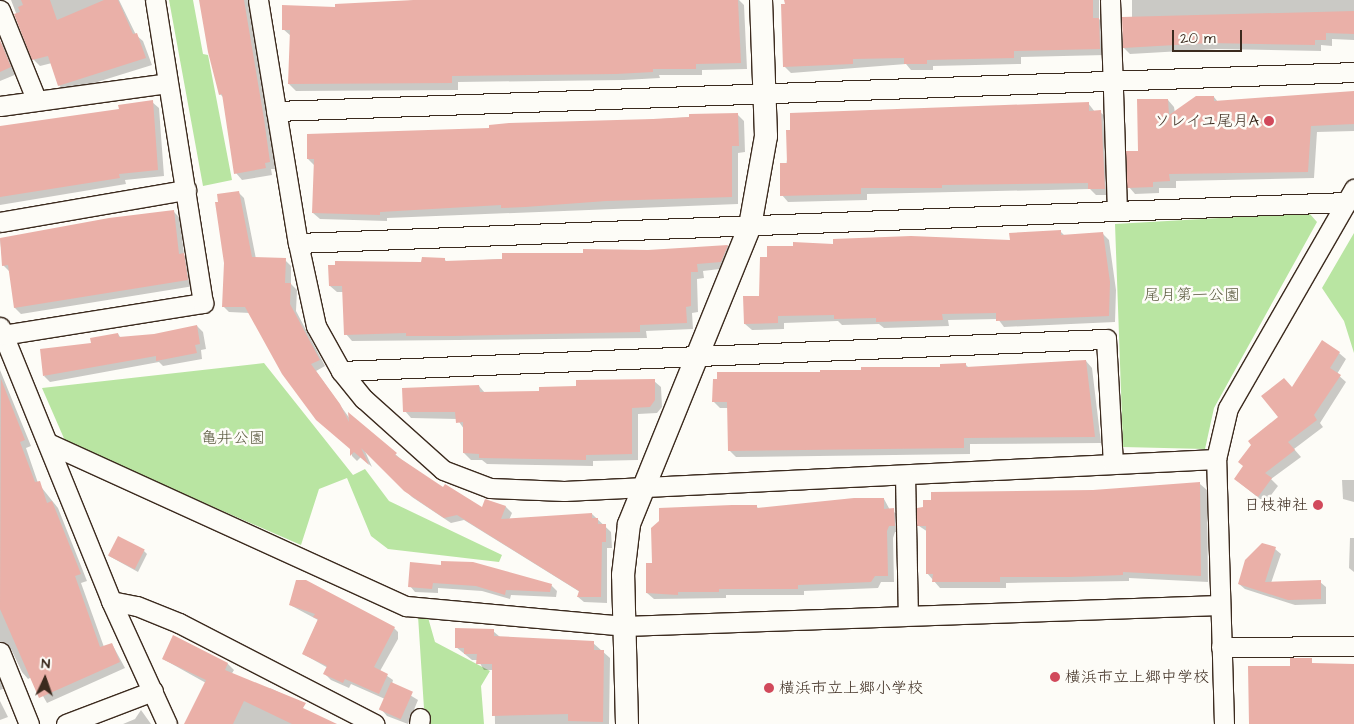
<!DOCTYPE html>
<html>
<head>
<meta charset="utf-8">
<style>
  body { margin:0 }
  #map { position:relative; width:1354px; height:724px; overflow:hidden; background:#fdfcf7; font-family:"Architects Daughter","Klee One",sans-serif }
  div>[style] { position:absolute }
  .green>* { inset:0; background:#b9e5a2 }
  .shadow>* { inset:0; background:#0003 }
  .building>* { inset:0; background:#eab0a8; transform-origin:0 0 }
  .roads { filter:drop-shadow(1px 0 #3b2a1e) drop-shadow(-1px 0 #3b2a1e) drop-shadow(0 1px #3b2a1e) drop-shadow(0 -1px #3b2a1e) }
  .minor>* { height:19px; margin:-9.5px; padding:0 9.5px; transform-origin:9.5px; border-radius:9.5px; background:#fdfcf7 }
  .tertiary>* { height:22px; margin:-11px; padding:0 11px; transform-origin:11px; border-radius:11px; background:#fdfcf7 }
  .dots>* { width:14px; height:14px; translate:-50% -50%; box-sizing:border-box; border:2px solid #fdfcf7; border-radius:50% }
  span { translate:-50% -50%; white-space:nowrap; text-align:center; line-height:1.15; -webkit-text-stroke:5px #fdfcf7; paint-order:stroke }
  .poi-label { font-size:16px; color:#3b2a1e }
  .right { translate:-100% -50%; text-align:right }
  .left { translate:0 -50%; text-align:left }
  .park-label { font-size:16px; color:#5a593f }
  .north { position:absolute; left:20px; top:654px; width:50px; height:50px; -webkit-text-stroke:4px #fdfcf7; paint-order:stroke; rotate:3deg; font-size:14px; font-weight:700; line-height:20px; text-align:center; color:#3b2a1e }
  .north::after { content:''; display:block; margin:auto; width:18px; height:22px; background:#3b2a1e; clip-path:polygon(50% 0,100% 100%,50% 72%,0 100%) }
  .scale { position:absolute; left:1172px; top:30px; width:70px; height:22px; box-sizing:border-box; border:2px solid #3b2a1e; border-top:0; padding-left:6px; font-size:15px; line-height:18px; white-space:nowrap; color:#3b2a1e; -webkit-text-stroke:4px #fdfcf7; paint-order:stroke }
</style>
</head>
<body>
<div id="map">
  <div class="green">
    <i style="clip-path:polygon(169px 0,193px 0,203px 54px,208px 55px,232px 180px,203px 186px)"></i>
    <i style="clip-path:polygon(1309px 213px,1317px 222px,1214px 408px,1205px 449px,1123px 447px,1115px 224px)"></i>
    <i style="clip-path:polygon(1354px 233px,1354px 353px,1344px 321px,1322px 288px)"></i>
    <i style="clip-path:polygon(264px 363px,353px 475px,365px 469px,389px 501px,502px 555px,499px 562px,388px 549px,371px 536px,347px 478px,319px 489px,301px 545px,66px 443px,42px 388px)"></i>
    <i style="clip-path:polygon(427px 614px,435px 642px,490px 671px,481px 686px,484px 724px,425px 724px,418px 616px)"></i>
  </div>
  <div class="shadow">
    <i style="clip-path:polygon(11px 0,119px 0,136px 35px,143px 41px,152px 65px,65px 92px,59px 85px,52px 63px,40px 66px,34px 60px)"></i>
    <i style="clip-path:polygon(200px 0,248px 0,270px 126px,276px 169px,271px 169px,272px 175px,242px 180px,236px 173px,224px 98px,220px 94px)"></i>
    <i style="clip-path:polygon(418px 0,739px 0,744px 5px,747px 69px,702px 70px,702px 75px,659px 75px,660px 78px,624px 80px,458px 82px,458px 90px,296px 91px,289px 84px,291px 36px,283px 29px,337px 8px)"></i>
    <i style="clip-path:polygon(786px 0,1099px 0,1099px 19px,1106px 25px,1106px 55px,1021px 57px,1021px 64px,933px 66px,933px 70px,911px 70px,906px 64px,791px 73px,784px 66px)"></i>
    <i style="clip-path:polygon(1132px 0,1354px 0,1354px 40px,1332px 39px,1332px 46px,1321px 45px,1321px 51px,1217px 49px,1130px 54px,1124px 48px,1132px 17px)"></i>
    <i style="clip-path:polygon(0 42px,7px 49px,17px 74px,0 81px)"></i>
    <i style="clip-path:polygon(1354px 93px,1354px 131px,1317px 132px,1314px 178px,1176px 181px,1176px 188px,1159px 188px,1159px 193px,1135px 194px,1129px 187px,1139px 152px,1168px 100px,1174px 107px,1175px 113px,1214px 97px,1218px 102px)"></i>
    <i style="clip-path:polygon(152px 102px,159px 108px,164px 176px,125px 180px,126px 184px,0 205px,0 127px,121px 110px)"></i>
    <i style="clip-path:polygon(1088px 103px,1095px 112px,1100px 112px,1107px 118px,1111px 195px,1096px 195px,1090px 189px,867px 194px,867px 200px,788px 202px,782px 195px,791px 131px)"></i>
    <i style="clip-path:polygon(737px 114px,744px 121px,745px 152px,738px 153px,738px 204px,387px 218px,387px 221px,320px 219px,313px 213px,315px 166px,308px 159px,491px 130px)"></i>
    <i style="clip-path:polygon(238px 192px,244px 198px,256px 259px,285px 260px,291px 266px,291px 284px,297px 290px,296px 311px,325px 366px,316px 371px,350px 419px,350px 415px,402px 460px,444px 489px,483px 509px,486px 500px,506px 507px,512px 513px,509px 520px,592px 514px,611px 532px,612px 548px,607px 548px,607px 603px,584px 602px,578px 597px,580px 592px,464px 520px,451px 523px,412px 497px,364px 449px,372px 467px,361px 457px,357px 461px,352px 456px,351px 449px,250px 313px,229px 312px,223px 306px)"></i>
    <i style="clip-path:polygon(174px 212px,180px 218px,184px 255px,190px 261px,194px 286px,21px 314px,15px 308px,10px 272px,3px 265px,0 239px,109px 219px)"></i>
    <i style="clip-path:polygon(1060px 231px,1065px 236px,1103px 234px,1109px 240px,1116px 290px,1115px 322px,1004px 327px,998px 319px,948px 320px,949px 326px,884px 328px,879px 324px,842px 325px,838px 321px,784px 323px,784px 329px,752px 330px,745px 324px,760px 297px,768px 258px,834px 245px,835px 240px,936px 237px,940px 240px,1011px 241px)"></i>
    <i style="clip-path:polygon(728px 246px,734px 252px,728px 268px,703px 271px,704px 278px,697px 279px,698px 312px,692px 313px,693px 329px,646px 331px,647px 338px,352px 341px,346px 334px,343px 292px,337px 292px,330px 286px,444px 259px,447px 262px)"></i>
    <i style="clip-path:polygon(197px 326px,203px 332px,206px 349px,201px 350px,202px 359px,163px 366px,159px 362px,50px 382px,44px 376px,92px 345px,118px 334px,121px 338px,154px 335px)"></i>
    <i style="clip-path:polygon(1339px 353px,1346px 359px,1337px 374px,1346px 382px,1320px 423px,1323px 427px,1294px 449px,1301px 457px,1271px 479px,1278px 486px,1265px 503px,1235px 479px,1280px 418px,1292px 389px)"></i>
    <i style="clip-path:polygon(1086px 361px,1092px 368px,1101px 443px,970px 444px,970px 454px,736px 457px,729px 450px,728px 408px,720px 408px,713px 401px,821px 373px,941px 369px,965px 364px,969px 368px)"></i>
    <i style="clip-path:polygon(0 370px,31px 446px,26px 448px,38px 483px,58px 508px,87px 581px,81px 583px,104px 647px,112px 644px,125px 668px,47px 703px,32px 677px,28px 679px,22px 672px,11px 649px,3px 647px,0 651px)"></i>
    <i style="clip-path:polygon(654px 381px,661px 387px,662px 407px,657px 413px,638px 414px,638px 460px,593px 461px,593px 466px,487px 464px,482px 460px,471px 460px,464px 453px,464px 429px,457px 419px,411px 418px,405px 411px,479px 386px,485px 393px,541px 393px)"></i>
    <i style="clip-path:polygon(1342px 480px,1354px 480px,1354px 502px,1343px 499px)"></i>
    <i style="clip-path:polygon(1200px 484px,1207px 490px,1208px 582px,1129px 578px,1129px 581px,1006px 583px,1006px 588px,940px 588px,927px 573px,928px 532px,919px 526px,1093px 491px)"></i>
    <i style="clip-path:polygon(884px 499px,890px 510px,901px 516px,901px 532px,895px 532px,893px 538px,894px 582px,881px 582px,878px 588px,804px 591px,804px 595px,726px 595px,726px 598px,654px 599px,647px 593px,653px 564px,756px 506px,759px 509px)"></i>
    <i style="clip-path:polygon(1350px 538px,1354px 538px,1354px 572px,1349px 568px)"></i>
    <i style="clip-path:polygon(1275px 549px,1281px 554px,1271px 583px,1320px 582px,1326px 587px,1326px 604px,1295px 605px,1245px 589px,1239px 584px)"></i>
    <i style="clip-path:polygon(144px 551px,147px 554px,138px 572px,109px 556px)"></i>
    <i style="clip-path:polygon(411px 564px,551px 585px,557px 591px,556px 597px,511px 595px,510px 599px,482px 591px,438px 588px,438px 593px,415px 592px,410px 586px)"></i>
    <i style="clip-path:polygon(290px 605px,392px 626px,398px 632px,398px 639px,380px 671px,393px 680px,392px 684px,418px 700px,408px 724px,387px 716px,381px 709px,385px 699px,351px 684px,349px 688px,331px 680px,325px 674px,328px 668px,303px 654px,318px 620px)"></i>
    <i style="clip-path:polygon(493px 631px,500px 637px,593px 643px,610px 658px,609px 724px,495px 724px,494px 670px,484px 670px,478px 660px,472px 660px,456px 647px)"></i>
    <i style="clip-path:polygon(174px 637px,228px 664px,234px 670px,231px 675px,268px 692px,270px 688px,291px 698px,295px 707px,330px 724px,192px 724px,206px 683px,163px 659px)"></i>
    <i style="clip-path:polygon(0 673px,5px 688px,0 690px)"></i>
    <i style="clip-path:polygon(0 701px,8px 717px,0 720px)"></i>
    <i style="clip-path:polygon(141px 710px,151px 724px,123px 724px,135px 719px)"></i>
  </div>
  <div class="building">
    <i style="clip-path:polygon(21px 0,50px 0,57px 20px,104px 0,118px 0,133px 34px,137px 33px,146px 58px,58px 86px,48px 56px,32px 60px,14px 14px,20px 12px,18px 7px,23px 5px)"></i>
    <i style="clip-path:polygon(199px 0,244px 0,264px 119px,270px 162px,265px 163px,266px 168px,234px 174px,222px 94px,219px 95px,208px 52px)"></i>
    <i style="clip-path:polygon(414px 0,738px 0,741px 63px,696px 64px,696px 69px,653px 69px,653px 72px,616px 74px,452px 76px,452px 83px,288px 84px,290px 30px,282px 30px,282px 5px,335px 7px,335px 4px)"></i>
    <i style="clip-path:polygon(784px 0,1093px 0,1093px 18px,1099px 18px,1100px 49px,1014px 51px,1014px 58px,927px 60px,927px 64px,904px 64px,904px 58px,853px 59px,853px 64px,783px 67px,781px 4px,785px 4px)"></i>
    <i style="clip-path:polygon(1354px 11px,1354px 34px,1326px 33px,1326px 40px,1315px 40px,1315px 45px,1210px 43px,1123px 48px,1122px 17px)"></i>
    <i style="clip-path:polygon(0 40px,11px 67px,0 72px)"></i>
    <i style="clip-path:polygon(1354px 91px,1354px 124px,1311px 126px,1308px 172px,1169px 174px,1170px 181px,1153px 182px,1153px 187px,1127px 188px,1126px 151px,1138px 151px,1137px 99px,1168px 99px,1169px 115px,1196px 96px,1214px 96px,1214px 101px)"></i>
    <i style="clip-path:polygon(153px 100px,158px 170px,119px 174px,120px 178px,0 197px,0 126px,119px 109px,118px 105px)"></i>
    <i style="clip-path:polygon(1089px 102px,1089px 111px,1101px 110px,1105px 189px,1088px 189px,1088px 183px,942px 185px,942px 188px,861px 188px,861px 194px,780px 196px,780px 163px,787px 163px,786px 130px,790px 130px,790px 113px)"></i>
    <i style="clip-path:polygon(738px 113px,739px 146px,732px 146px,732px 197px,606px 201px,525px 207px,501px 208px,501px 205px,380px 212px,380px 215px,312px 213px,314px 159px,307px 159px,307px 134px,489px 128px,489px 125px,509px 123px,653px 119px,689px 117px,689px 114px)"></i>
    <i style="clip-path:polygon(239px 191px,252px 257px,286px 258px,285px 283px,291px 283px,290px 304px,320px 360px,311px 364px,340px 404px,349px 422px,348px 412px,397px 453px,395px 455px,443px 487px,445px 484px,482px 507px,485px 499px,506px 506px,501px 519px,592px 513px,592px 518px,598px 518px,598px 524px,606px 524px,606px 542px,602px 542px,601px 597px,577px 597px,579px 591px,457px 515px,444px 518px,404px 491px,361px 448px,369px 465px,354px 452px,350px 456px,350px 449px,316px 420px,282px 374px,245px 307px,222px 307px,224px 263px,215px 202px,218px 202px,217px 194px)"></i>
    <i style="clip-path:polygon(174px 210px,179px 254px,184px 253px,188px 280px,14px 308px,8px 265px,2px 266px,0 238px,109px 218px)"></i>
    <i style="clip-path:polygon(1061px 230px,1061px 235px,1103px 232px,1110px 282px,1109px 316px,996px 321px,996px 313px,942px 314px,943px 320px,876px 322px,876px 318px,834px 319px,834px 315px,778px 316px,778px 323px,744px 324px,743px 296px,759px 296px,760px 257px,767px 257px,767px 246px,793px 246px,793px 242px,833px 244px,833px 239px,911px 236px,1010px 240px,1009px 233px)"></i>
    <i style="clip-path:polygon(728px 245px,721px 262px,697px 264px,698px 272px,691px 272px,691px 306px,686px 307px,687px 323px,640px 325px,640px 332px,452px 336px,406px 336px,406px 333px,344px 335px,342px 286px,329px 286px,328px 265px,335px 265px,335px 261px,421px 262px,422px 257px,445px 258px,445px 261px,502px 259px,502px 253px,583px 253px,583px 249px,648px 250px)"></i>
    <i style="clip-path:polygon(197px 325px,200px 344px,195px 345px,197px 353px,156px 361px,156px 356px,43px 376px,40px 349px,91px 343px,90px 338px,118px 333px,119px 337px,154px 334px)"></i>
    <i style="clip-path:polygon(1322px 340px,1340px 352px,1330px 368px,1341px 375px,1314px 415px,1317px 420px,1288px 442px,1295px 450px,1265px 473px,1272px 478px,1258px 497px,1234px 479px,1243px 466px,1238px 462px,1251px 445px,1248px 441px,1278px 417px,1261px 396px,1284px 378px,1292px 387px)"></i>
    <i style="clip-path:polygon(1086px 360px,1095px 437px,964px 438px,964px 448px,728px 451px,727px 402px,712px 402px,713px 379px,717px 379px,717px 372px,820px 372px,820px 370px,861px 370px,861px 367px,940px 367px,940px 364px,966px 363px,966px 367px)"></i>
    <i style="clip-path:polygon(1px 379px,25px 440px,20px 442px,35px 482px,40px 481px,47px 503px,52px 501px,81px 574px,75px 576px,100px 647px,112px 643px,120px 662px,39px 698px,0 609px)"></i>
    <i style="clip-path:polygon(655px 379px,655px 400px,650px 407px,632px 408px,632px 454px,586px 455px,586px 460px,479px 458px,479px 454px,463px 453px,463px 422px,456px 423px,455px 412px,403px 412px,402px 388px,479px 385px,480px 392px,539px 391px,539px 387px,576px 386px,576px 380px)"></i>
    <i style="clip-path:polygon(1200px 482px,1201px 576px,1123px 572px,1123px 575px,1069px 577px,1000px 577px,1000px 582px,932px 582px,933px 574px,926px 574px,926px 526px,917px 526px,917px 508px,923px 507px,923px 500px,931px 500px,931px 492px,1093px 490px)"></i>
    <i style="clip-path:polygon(854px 498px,884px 498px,884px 509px,894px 508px,895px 526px,889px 526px,887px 531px,888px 576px,875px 576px,871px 582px,798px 585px,798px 589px,719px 589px,719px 592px,678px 592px,678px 595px,646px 593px,646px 563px,652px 563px,651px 528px,659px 521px,659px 508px,732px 505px,757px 505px,757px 508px)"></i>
    <i style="left:118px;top:536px;width:30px;height:22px;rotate:27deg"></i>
    <i style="clip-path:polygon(1262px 543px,1276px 547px,1265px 582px,1321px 580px,1321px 599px,1288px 600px,1238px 584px,1245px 560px)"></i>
    <i style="clip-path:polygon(441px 561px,473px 562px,552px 584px,550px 592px,506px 590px,505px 595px,476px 586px,433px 583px,432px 589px,408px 587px,410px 562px,441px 565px)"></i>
    <i style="clip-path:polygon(296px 580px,306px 580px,395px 627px,374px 667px,388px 674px,379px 694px,345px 679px,343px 683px,323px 674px,327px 666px,302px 654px,318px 619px,313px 617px,315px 614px,289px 605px)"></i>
    <i style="clip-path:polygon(455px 628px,494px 629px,494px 636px,594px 641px,594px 650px,604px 650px,603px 722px,568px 721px,568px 714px,492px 716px,492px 664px,476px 664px,477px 654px,464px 654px,464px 648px,455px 648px)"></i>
    <i style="clip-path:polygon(173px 635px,228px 663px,225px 670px,306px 703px,303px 708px,337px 724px,292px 724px,244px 701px,233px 724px,184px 724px,206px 680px,162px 659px)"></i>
    <i style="clip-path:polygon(1290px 658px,1312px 658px,1312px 663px,1354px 664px,1354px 724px,1249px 724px,1248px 666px,1290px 666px)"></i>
    <i style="left:391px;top:682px;width:24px;height:30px;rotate:24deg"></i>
  </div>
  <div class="roads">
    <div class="minor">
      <i style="left:258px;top:0;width:246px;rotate:80.7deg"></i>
      <i style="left:298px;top:243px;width:85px;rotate:77.8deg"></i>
      <i style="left:316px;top:326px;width:51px;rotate:60.9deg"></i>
      <i style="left:341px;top:371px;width:36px;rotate:51deg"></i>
      <i style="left:364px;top:399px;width:106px;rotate:41.9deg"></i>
      <i style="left:443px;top:470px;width:50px;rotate:21deg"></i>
      <i style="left:490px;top:488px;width:74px;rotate:2.3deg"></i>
      <i style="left:564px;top:491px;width:653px;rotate:-2.81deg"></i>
      <i style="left:1110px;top:0;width:211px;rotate:88.1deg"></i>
      <i style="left:0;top:10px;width:96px;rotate:68deg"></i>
      <i style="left:0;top:106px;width:169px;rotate:-7.8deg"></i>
      <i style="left:276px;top:111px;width:1079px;rotate:-2.07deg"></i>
      <i style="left:0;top:222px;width:189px;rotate:-9.8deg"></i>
      <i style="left:298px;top:243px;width:1050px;rotate:-2.24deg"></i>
      <i style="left:0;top:327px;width:296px;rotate:67.9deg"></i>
      <i style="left:111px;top:601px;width:135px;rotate:65.5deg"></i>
      <i style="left:3px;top:335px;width:203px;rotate:-9.1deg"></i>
      <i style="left:203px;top:303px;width:307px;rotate:-99deg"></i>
      <i style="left:341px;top:371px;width:766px;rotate:-2.4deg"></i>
      <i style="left:1106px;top:339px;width:125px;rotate:86.8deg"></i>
      <i style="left:50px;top:444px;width:391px;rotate:24.5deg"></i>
      <i style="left:406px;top:606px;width:219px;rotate:5.2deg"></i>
      <i style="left:624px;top:626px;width:596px;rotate:-2.02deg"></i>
      <i style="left:905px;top:475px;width:140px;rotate:88.8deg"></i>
      <i style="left:111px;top:601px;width:26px;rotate:11deg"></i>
      <i style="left:137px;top:606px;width:45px;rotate:22deg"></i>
      <i style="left:179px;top:623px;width:220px;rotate:27.3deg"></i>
      <i style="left:1221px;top:647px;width:133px;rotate:-0.4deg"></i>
      <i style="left:0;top:652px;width:78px;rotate:68.1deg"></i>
      <i style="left:66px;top:724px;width:93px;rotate:-20.8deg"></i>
      <i style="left:419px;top:724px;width:6px;rotate:-81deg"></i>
      <i style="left:1224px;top:724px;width:265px;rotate:-91.7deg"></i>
      <i style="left:1216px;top:459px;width:52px;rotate:-76.8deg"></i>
      <i style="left:1228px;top:408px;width:253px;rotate:-60.1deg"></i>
    </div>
    <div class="tertiary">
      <i style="left:627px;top:724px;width:149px;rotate:-91.5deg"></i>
      <i style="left:623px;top:575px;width:51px;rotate:-83.3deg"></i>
      <i style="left:629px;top:524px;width:322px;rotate:-67.9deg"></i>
      <i style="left:750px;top:226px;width:91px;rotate:-79.9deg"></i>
      <i style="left:766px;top:136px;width:136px;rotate:-92.1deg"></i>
    </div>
  </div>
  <div class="dots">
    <i style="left:1269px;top:121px;background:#d1495b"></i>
    <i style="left:1318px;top:505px;background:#d1495b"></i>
    <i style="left:1055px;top:677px;background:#d1495b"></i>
    <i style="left:769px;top:688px;background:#d1495b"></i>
  </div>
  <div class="poi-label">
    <span class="right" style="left:1259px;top:121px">ソレイユ尾月A</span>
    <span class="right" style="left:1308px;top:505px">日枝神社</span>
    <span class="left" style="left:1065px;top:677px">横浜市立上郷中学校</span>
    <span class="left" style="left:779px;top:688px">横浜市立上郷小学校</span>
  </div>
  <div class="park-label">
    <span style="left:1192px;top:295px">尾月第一公園</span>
    <span style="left:233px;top:438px">亀井公園</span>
  </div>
  <div class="north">N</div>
  <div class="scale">20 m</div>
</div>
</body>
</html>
